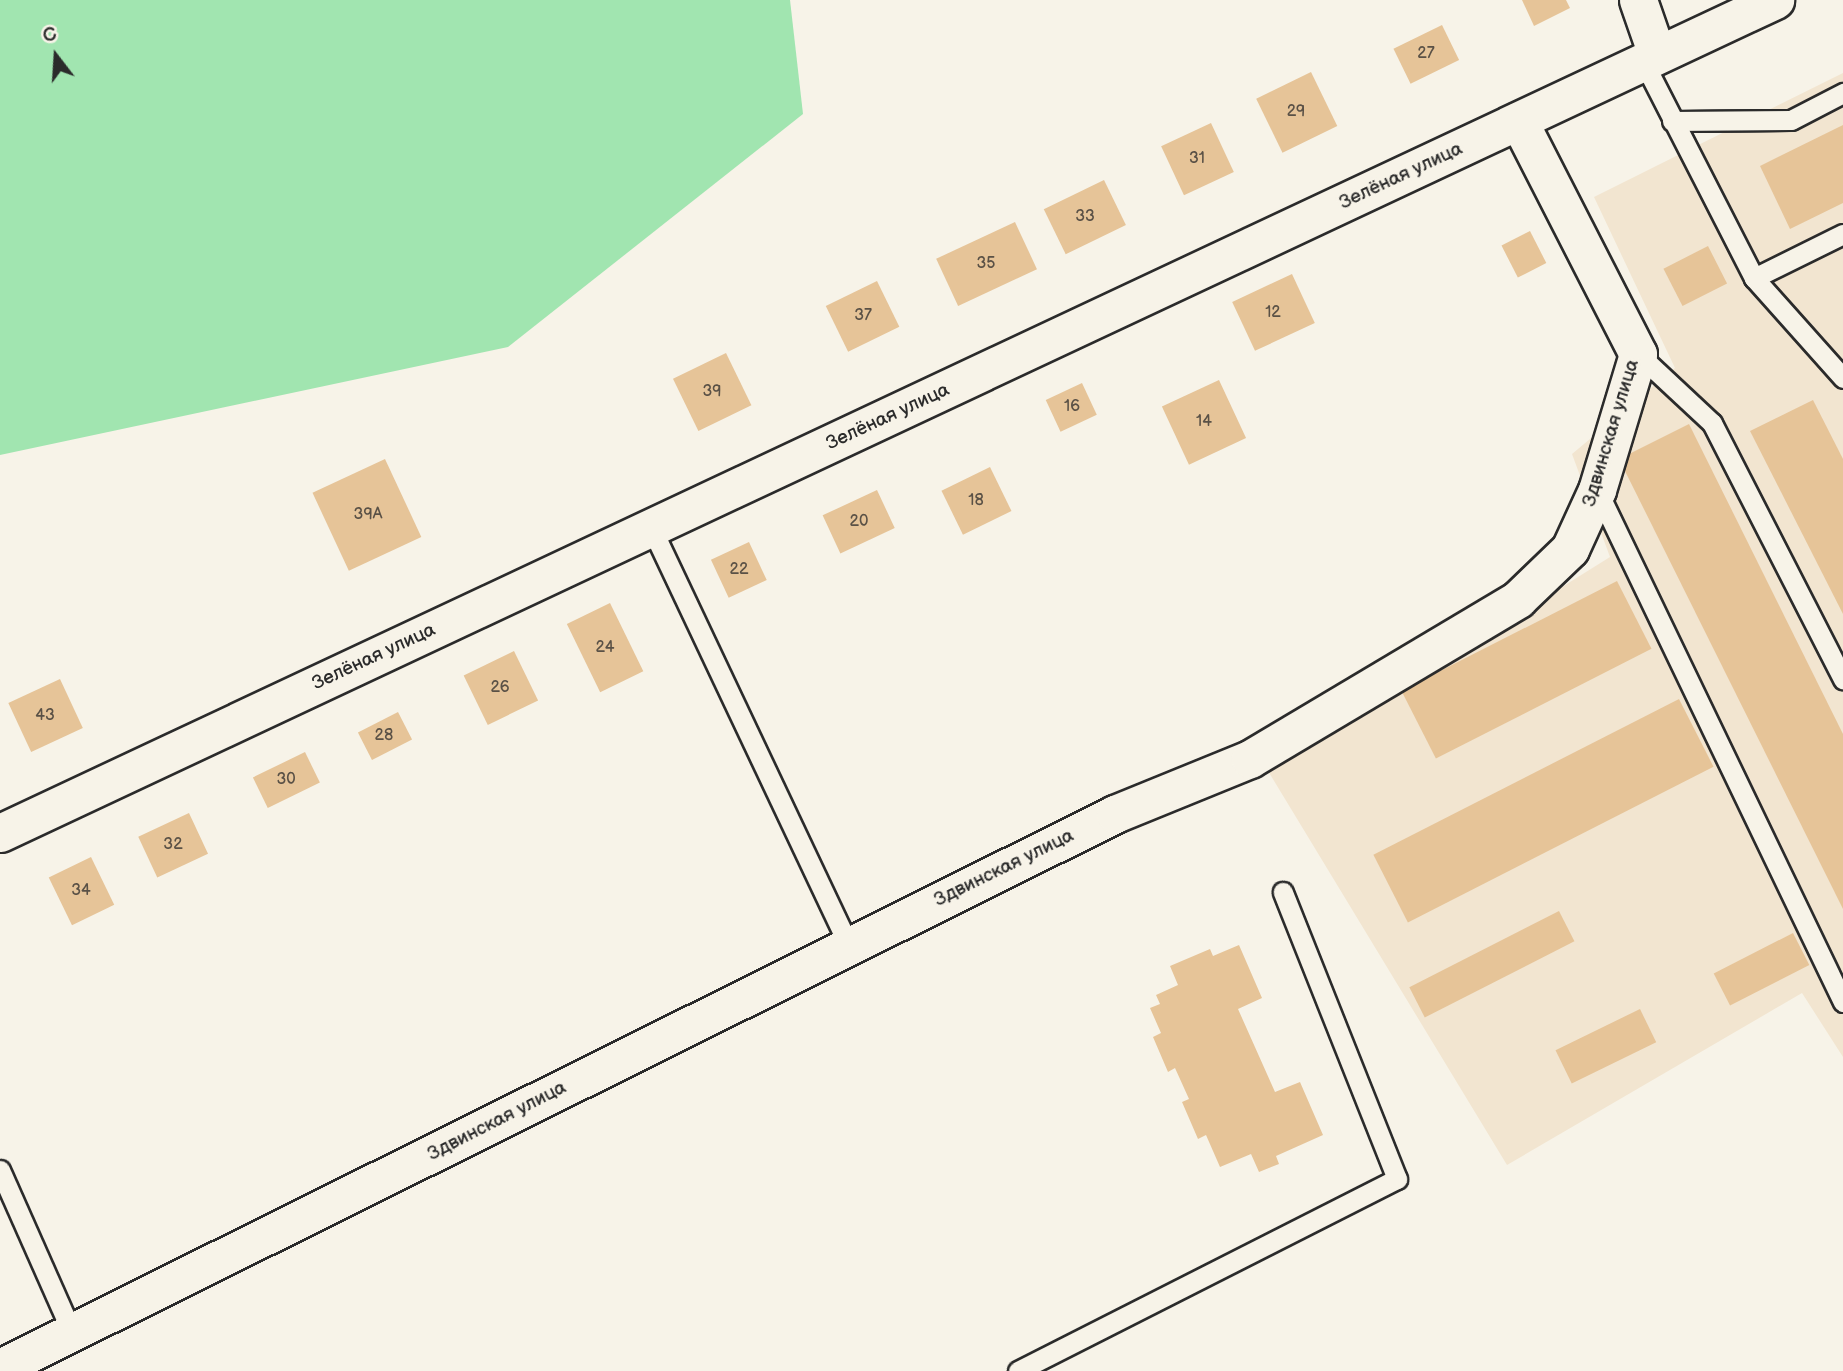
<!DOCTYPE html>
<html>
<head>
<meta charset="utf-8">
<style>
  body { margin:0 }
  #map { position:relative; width:1843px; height:1371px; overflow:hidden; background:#f7f3e8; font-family:"Balsamiq Sans",sans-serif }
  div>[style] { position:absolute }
  .built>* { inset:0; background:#f2e5d0 }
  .green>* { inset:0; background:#a1e5b0 }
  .building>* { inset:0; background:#e6c498; transform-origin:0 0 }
  .roads { filter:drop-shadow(2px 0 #2b2b2b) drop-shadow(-2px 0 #2b2b2b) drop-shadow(0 2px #2b2b2b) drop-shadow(0 -2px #2b2b2b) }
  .service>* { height:19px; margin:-9.5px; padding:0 9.5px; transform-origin:9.5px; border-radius:9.5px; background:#f7f3e8 }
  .minor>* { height:37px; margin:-18.5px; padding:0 18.5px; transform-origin:18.5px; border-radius:18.5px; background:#f7f3e8 }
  span { translate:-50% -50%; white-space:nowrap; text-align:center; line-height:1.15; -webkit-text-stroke:6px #f7f3e8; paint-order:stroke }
  .number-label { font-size:16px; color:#5a5146 }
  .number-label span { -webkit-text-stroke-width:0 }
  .street-label { font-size:19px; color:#2b2b2b }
  .north { position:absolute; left:21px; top:21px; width:70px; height:70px; -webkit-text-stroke:5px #f7f3e8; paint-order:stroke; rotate:343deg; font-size:19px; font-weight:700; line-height:28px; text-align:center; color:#2b2b2b }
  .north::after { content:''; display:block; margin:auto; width:24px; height:32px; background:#2b2b2b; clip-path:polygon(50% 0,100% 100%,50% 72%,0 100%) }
</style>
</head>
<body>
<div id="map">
  <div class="built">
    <i style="clip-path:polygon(1843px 73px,1843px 1057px,1802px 993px,1507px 1165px,1268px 771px,1610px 557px,1572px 454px,1675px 368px,1594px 197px)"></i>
  </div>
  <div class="green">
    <i style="clip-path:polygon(0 0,790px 0,803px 114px,508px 347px,0 455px)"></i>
  </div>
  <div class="building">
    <i style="clip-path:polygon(1522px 0,1566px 0,1570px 8px,1534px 26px)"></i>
    <i style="left:1442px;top:25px;width:39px;height:54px;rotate:64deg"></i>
    <i style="left:1311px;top:72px;width:60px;height:61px;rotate:64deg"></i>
    <i style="left:1211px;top:123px;width:54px;height:55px;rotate:65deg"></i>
    <i style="clip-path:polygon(1843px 125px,1843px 203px,1790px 229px,1760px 166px)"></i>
    <i style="left:1104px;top:180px;width:50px;height:67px;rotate:64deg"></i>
    <i style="left:1015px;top:222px;width:52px;height:87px;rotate:65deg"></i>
    <i style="left:1530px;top:231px;width:36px;height:32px;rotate:63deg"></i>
    <i style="left:1708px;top:246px;width:42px;height:50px;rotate:63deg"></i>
    <i style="left:1292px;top:274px;width:54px;height:66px;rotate:65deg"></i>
    <i style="left:877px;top:281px;width:51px;height:57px;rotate:64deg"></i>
    <i style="left:726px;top:353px;width:58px;height:59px;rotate:64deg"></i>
    <i style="left:1219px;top:380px;width:64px;height:63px;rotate:65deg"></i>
    <i style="left:1082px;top:383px;width:35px;height:40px;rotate:65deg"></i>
    <i style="clip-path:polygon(1813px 400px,1843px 459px,1843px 614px,1750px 431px)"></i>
    <i style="clip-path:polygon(1689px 424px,1843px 734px,1843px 909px,1619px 459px)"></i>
    <i style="left:385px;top:459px;width:86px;height:80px;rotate:65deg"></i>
    <i style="left:990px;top:467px;width:49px;height:54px;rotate:64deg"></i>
    <i style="left:877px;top:490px;width:42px;height:60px;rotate:65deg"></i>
    <i style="left:749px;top:542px;width:42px;height:42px;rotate:65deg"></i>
    <i style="left:1617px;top:581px;width:76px;height:242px;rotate:63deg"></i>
    <i style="left:610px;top:603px;width:76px;height:48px;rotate:64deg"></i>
    <i style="left:514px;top:651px;width:55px;height:56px;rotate:64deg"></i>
    <i style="left:60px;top:679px;width:54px;height:57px;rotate:65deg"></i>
    <i style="left:1679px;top:699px;width:76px;height:343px;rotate:63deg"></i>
    <i style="left:398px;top:712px;width:31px;height:45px;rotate:63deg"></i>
    <i style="left:305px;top:752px;width:34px;height:58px;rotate:64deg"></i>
    <i style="left:189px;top:813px;width:45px;height:56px;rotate:65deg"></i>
    <i style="left:91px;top:857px;width:53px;height:47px;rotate:64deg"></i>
    <i style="left:1559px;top:911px;width:34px;height:168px;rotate:63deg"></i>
    <i style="left:1793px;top:933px;width:36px;height:89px;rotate:63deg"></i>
    <i style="clip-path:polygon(1239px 945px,1262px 998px,1238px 1009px,1275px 1092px,1300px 1082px,1323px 1135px,1276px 1156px,1279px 1164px,1259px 1172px,1251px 1154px,1220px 1167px,1206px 1135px,1198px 1139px,1182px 1102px,1189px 1099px,1175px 1068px,1168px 1072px,1153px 1037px,1161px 1033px,1150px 1008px,1160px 1004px,1156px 995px,1178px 985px,1170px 966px,1210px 949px,1213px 956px)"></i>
    <i style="left:1640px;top:1009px;width:37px;height:94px;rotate:64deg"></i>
  </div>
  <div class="roads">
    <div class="service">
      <i style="left:1643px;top:61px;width:244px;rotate:62.9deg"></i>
      <i style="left:1754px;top:278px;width:134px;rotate:48.3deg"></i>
      <i style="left:1672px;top:121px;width:119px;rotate:-0.5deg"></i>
      <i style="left:1791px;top:120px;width:59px;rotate:-27.4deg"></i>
      <i style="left:1754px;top:278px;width:99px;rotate:-26.3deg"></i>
      <i style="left:1638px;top:354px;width:101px;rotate:43deg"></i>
      <i style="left:1712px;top:423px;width:288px;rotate:62.9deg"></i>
      <i style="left:1597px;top:490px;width:568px;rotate:64.34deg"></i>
      <i style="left:651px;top:527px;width:461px;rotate:64.7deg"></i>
      <i style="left:0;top:1170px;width:180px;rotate:66.1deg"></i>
      <i style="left:1018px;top:1371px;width:425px;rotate:-26.9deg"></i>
      <i style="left:1397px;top:1179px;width:309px;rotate:-111.7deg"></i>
    </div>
    <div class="minor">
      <i style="left:1638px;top:0;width:58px;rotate:70.9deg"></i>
      <i style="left:0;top:833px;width:1961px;rotate:-25.14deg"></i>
      <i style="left:0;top:1368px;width:1245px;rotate:-26.42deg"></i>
      <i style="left:1115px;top:814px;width:146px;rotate:-22.2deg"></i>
      <i style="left:1250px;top:759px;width:312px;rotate:-30.8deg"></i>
      <i style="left:1518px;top:599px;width:72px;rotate:-43.9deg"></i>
      <i style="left:1570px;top:549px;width:65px;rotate:-65.4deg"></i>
      <i style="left:1597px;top:490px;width:142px;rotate:-73.2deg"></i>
      <i style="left:1638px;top:354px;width:262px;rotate:-117.1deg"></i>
    </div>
  </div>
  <div class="number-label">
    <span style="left:1426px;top:54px">27</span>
    <span style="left:1296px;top:112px">29</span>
    <span style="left:1197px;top:159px">31</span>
    <span style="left:1085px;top:217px">33</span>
    <span style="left:986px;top:264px">35</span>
    <span style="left:1273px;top:313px">12</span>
    <span style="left:863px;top:316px">37</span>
    <span style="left:712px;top:392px">39</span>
    <span style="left:1072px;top:407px">16</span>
    <span style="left:1204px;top:422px">14</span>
    <span style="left:976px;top:501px">18</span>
    <span style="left:368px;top:515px">39А</span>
    <span style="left:859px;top:522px">20</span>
    <span style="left:739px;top:570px">22</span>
    <span style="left:605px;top:648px">24</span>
    <span style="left:500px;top:688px">26</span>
    <span style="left:45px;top:716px">43</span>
    <span style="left:384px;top:736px">28</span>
    <span style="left:286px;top:780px">30</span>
    <span style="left:173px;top:845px">32</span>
    <span style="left:81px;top:891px">34</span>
  </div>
  <div class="street-label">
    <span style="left:1401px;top:176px;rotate:-25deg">Зелёная улица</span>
    <span style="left:888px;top:417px;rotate:-25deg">Зелёная улица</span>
    <span style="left:1611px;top:433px;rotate:-73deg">Здвинская улица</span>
    <span style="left:374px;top:657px;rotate:-25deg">Зелёная улица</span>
    <span style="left:1004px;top:868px;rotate:-26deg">Здвинская улица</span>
    <span style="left:497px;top:1121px;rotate:-27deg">Здвинская улица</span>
  </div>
  <div class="north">С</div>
</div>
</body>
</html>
